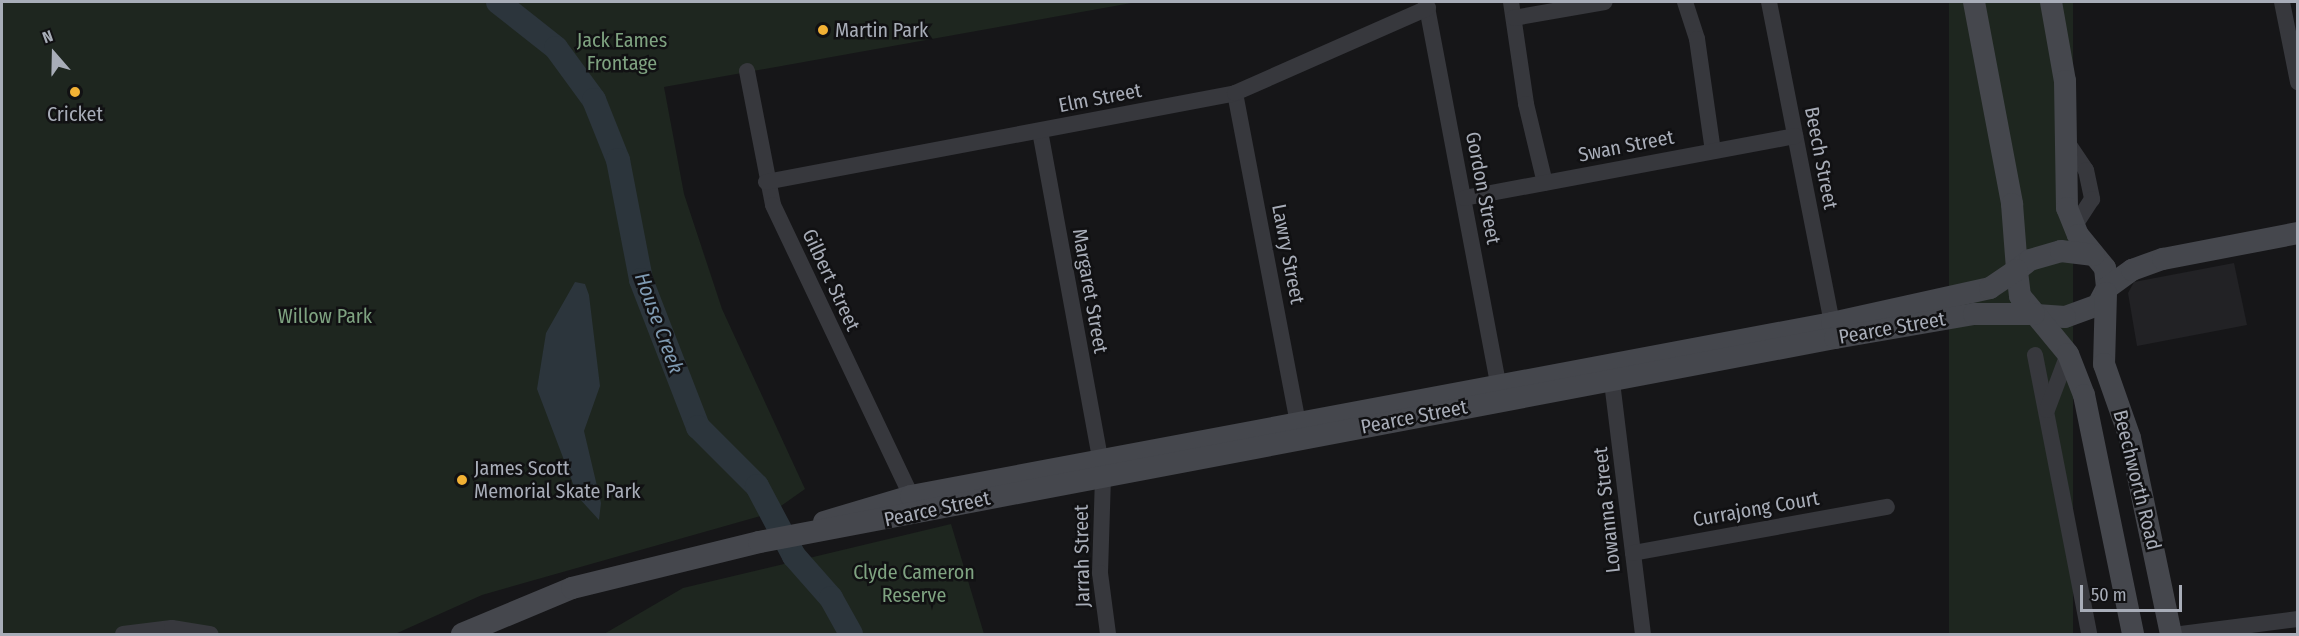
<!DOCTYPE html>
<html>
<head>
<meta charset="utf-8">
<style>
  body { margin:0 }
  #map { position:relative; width:2299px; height:636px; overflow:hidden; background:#161618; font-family:"Fira Sans Condensed",sans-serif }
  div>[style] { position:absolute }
  .built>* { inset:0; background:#222225 }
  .green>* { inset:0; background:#1e261f; transform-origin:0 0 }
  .water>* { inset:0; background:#2c353c }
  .river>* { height:24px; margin:-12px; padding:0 12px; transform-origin:12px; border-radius:12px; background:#2c353c }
  .minor>* { height:16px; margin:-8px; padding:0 8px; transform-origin:8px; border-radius:8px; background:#37383d }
  .secondary>* { height:22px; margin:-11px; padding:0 11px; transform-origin:11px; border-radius:11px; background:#45474d }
  .dots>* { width:16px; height:16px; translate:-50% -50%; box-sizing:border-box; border:3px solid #111113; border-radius:50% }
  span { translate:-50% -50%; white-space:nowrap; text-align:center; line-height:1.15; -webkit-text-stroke:5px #111113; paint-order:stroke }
  .poi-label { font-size:20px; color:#a8adb8 }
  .left { translate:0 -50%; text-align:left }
  .park-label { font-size:20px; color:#7fa381 }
  .street-label { font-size:20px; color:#a8adb8 }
  .water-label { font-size:21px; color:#7f9bb3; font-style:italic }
  .frame { position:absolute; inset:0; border:3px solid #a8adb8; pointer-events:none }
  .north { position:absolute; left:24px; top:24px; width:60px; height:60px; -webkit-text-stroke:4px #111113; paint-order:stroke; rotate:340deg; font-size:16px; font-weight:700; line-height:24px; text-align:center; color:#a8adb8 }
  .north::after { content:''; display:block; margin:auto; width:21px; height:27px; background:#a8adb8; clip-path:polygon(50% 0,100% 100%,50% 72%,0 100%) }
  .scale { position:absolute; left:2080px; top:585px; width:102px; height:27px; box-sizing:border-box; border:3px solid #a8adb8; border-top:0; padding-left:8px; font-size:18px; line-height:21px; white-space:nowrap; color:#a8adb8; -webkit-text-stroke:4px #111113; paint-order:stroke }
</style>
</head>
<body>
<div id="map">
  <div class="built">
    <i style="clip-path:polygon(2234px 263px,2247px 325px,2137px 346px,2128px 293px,2134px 282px)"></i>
  </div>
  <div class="green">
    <i style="clip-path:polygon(2px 2px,1137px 2px,664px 87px,684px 194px,722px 309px,805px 489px,771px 513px,482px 595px,395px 634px,2px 634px)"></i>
    <i style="left:1949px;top:2px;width:124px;height:643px"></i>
    <i style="clip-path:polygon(951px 524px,984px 634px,604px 634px,683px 588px)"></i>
  </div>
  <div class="water">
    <i style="clip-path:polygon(575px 282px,585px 284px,589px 295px,600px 386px,584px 431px,601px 503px,599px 520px,578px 497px,537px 389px,546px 333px)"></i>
  </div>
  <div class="river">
    <i style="left:498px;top:2px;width:74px;rotate:38.4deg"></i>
    <i style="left:556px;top:48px;width:64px;rotate:53.8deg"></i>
    <i style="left:594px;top:100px;width:65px;rotate:68.2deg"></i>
    <i style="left:618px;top:160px;width:122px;rotate:79.1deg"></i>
    <i style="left:641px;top:280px;width:158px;rotate:68.8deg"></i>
    <i style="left:698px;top:427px;width:83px;rotate:45deg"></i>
    <i style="left:757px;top:486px;width:79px;rotate:62.1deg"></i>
    <i style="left:794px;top:556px;width:56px;rotate:48.6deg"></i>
    <i style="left:831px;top:598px;width:41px;rotate:60.9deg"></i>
  </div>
  <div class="minor">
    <i style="left:1426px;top:2px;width:388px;rotate:79.3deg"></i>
    <i style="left:1511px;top:2px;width:103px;rotate:81.6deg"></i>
    <i style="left:1526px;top:104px;width:81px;rotate:76.5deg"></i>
    <i style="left:1685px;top:2px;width:39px;rotate:72deg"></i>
    <i style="left:1697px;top:39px;width:113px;rotate:81.9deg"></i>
    <i style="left:1769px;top:2px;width:327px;rotate:78.9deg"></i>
    <i style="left:2282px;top:2px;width:82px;rotate:78.7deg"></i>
    <i style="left:1514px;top:18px;width:92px;rotate:-10deg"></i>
    <i style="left:747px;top:71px;width:136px;rotate:79deg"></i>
    <i style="left:773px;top:205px;width:322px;rotate:64.6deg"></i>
    <i style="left:1235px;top:93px;width:336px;rotate:79.2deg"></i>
    <i style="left:1040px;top:131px;width:333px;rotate:79.6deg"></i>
    <i style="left:2067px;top:142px;width:34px;rotate:56deg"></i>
    <i style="left:2086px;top:170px;width:30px;rotate:78deg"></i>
    <i style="left:2092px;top:199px;width:33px;rotate:123deg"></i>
    <i style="left:766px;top:182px;width:477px;rotate:-10.7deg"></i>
    <i style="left:1235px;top:93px;width:211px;rotate:-23.8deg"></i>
    <i style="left:1464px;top:198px;width:337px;rotate:-10.6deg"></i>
    <i style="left:2035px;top:355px;width:284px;rotate:79deg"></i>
    <i style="left:1612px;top:382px;width:254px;rotate:83deg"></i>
    <i style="left:2047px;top:410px;width:60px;rotate:-69.4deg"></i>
    <i style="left:1103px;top:477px;width:96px;rotate:91.8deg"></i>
    <i style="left:1100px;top:573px;width:62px;rotate:82.5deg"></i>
    <i style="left:1633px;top:553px;width:258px;rotate:-10.3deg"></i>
    <i style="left:123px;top:634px;width:49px;rotate:-7deg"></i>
    <i style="left:172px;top:628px;width:39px;rotate:9deg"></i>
    <i style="left:2181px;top:634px;width:118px;rotate:-7.3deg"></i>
  </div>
  <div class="secondary">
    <i style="left:1974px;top:2px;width:206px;rotate:79.3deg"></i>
    <i style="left:2012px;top:204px;width:65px;rotate:85.6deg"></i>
    <i style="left:2051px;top:2px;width:80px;rotate:80deg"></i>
    <i style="left:2065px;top:81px;width:127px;rotate:89.1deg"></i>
    <i style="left:2067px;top:208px;width:29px;rotate:68deg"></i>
    <i style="left:2078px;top:235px;width:43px;rotate:50.7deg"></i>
    <i style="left:2105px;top:268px;width:20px;rotate:84deg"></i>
    <i style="left:2107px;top:288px;width:19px;rotate:118deg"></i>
    <i style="left:2098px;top:305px;width:35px;rotate:160deg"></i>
    <i style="left:2065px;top:317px;width:29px;rotate:-176deg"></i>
    <i style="left:2036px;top:315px;width:25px;rotate:-130deg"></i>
    <i style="left:2020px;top:296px;width:26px;rotate:-97deg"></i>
    <i style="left:2017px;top:270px;width:16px;rotate:-38deg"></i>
    <i style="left:2030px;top:260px;width:32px;rotate:-16deg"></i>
    <i style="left:2061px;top:251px;width:33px;rotate:7deg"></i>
    <i style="left:2107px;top:288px;width:31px;rotate:-36deg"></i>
    <i style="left:2132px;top:270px;width:33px;rotate:-20deg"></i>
    <i style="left:2163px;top:259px;width:137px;rotate:-10.9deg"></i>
    <i style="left:2106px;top:293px;width:71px;rotate:91.6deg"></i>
    <i style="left:2104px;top:364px;width:78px;rotate:70.6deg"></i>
    <i style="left:2130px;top:438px;width:200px;rotate:78.2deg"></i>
    <i style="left:2036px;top:315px;width:50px;rotate:50.6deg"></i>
    <i style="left:2068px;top:354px;width:44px;rotate:68.7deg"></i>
    <i style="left:2084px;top:395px;width:244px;rotate:78.4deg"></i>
    <i style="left:824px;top:522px;width:91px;rotate:-16.6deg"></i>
    <i style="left:911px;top:496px;width:937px;rotate:-10.64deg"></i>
    <i style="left:1832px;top:323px;width:162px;rotate:-12.5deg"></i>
    <i style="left:1990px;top:288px;width:32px;rotate:-34deg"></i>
    <i style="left:462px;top:634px;width:119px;rotate:-22.7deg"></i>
    <i style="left:572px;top:588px;width:193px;rotate:-13.8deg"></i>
    <i style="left:759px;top:542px;width:1095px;rotate:-10.74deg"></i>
    <i style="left:1835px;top:338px;width:141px;rotate:-9.8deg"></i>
    <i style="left:1974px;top:314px;width:60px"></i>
  </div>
  <div class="dots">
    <i style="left:823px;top:30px;background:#f2b134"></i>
    <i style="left:75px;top:92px;background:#f2b134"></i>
    <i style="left:462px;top:480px;background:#f2b134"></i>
  </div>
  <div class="poi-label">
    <span class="left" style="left:835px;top:30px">Martin Park</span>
    <span style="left:75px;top:114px">Cricket</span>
    <span class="left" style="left:474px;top:480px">James Scott<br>Memorial Skate Park</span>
  </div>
  <div class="park-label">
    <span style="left:622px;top:52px">Jack Eames<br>Frontage</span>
    <span style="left:325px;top:316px">Willow Park</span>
    <span style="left:914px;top:584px">Clyde Cameron<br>Reserve</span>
  </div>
  <div class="street-label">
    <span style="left:1100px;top:98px;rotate:-11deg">Elm Street</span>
    <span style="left:1626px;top:146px;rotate:-11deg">Swan Street</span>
    <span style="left:1821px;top:158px;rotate:79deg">Beech Street</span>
    <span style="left:1483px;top:188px;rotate:79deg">Gordon Street</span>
    <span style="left:1288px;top:254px;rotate:79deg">Lawry Street</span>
    <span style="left:831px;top:280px;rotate:65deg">Gilbert Street</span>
    <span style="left:1090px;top:291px;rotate:80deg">Margaret Street</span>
    <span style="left:1892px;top:328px;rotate:-10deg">Pearce Street</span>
    <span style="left:1414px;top:417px;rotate:-11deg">Pearce Street</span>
    <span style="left:2137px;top:480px;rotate:76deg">Beechworth Road</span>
    <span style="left:937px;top:509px;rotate:-12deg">Pearce Street</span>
    <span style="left:1756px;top:509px;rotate:-10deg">Currajong Court</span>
    <span style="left:1607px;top:510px;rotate:-96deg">Lowanna Street</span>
    <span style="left:1082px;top:556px;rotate:-91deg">Jarrah Street</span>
  </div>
  <div class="water-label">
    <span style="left:659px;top:323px;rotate:70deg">House Creek</span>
  </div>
  <div class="frame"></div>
  <div class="north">N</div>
  <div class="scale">50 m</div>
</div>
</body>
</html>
